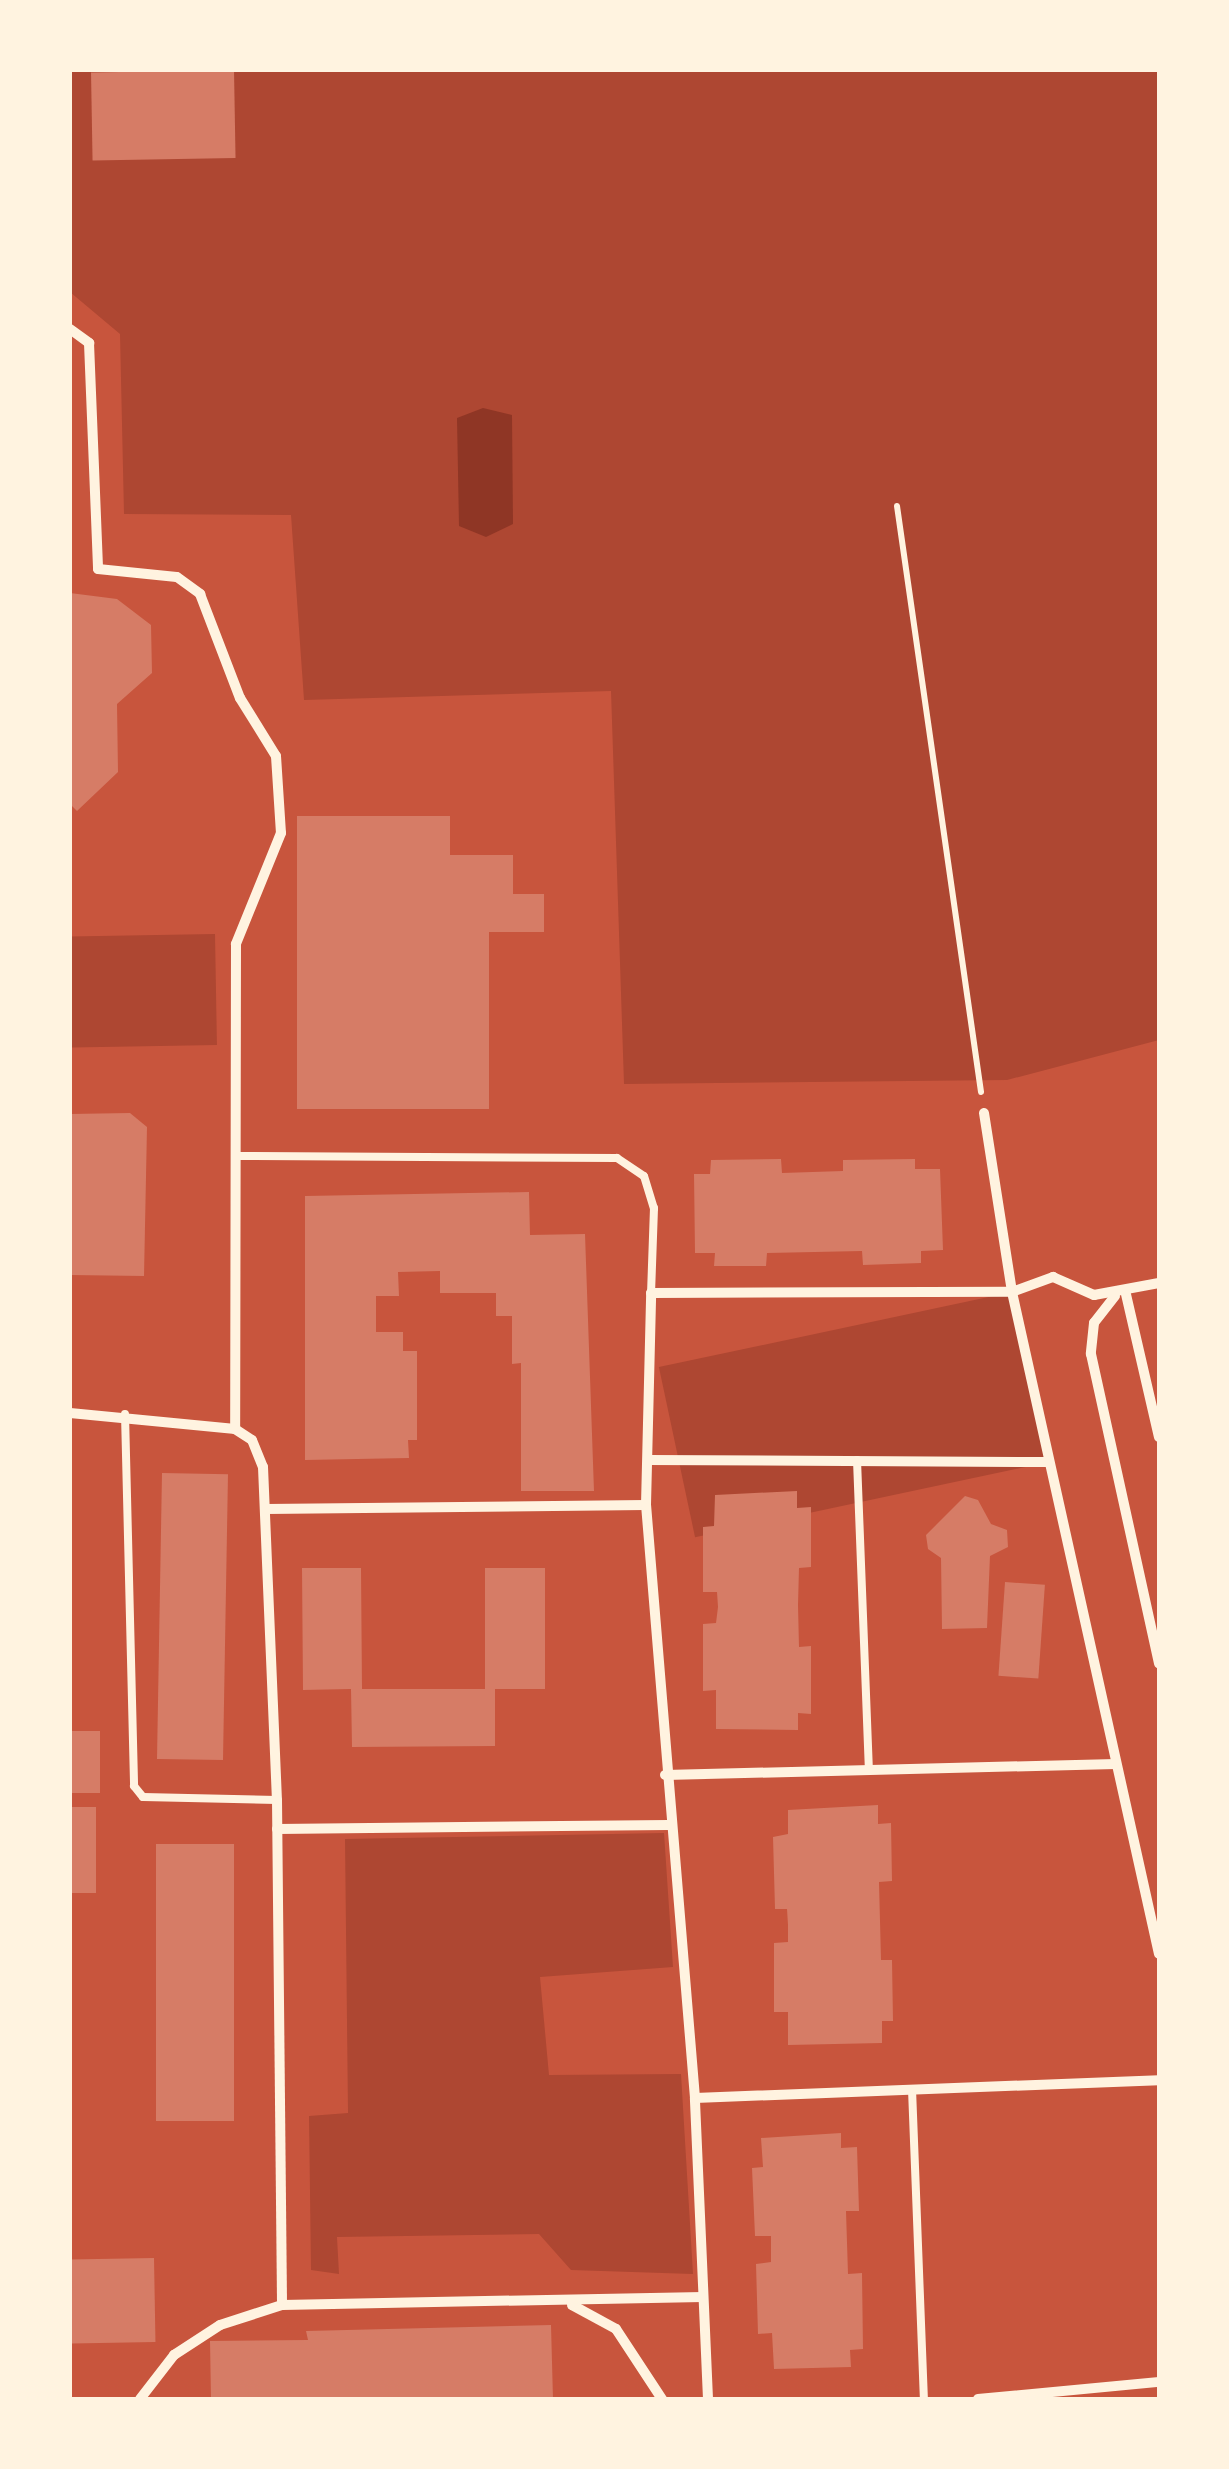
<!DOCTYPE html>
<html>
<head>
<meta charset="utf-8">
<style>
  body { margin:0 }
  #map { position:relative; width:1229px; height:2469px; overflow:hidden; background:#c8553d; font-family:Arial,sans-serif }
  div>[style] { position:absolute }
  .green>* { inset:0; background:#ae4732; transform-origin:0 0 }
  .water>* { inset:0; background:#8f3625 }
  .building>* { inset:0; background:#d67c66; transform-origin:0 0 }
  .path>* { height:6px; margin:-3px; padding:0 3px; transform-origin:3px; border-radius:3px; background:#fff3e0 }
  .service>* { height:8px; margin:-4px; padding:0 4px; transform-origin:4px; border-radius:4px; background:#fff3e0 }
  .minor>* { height:10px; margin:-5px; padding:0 5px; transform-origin:5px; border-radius:5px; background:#fff3e0 }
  span { translate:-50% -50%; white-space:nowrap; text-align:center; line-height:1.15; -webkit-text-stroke:9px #fff3e0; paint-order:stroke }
  .frame { position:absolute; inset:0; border:72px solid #fff3e0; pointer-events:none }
</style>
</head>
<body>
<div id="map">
  <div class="green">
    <i style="clip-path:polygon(70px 70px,1159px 70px,1159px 1040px,1007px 1080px,624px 1084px,611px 691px,304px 700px,291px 515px,124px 514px,120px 334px,70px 292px)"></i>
    <i style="left:215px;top:934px;width:111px;height:145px;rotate:89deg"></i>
    <i style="left:1012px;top:1292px;width:174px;height:361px;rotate:78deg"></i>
    <i style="clip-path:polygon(664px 1833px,673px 1967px,540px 1977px,549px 2075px,681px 2074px,693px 2274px,571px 2270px,539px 2234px,337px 2237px,339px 2274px,311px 2270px,309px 2116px,348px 2113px,345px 1839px)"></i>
  </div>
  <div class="water">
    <i style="clip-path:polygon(483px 408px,512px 415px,513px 524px,486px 537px,459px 526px,457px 418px)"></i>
  </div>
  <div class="building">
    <i style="left:234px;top:70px;width:88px;height:143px;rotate:89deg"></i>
    <i style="clip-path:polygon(70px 593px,117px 599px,151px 625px,152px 673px,117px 704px,118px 772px,77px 811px,70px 804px)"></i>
    <i style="clip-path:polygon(297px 816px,450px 816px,450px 855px,513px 855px,513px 894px,544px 894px,544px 932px,489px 932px,489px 1109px,297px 1109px)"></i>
    <i style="clip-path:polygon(130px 1113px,147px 1127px,144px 1276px,70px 1275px,70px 1114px)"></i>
    <i style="clip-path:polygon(781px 1159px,782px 1173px,843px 1171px,843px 1160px,915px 1159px,915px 1169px,940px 1169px,943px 1250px,921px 1251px,921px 1263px,863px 1265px,862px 1251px,767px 1253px,766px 1266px,714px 1266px,715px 1253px,695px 1253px,694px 1174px,710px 1174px,711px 1160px)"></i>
    <i style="clip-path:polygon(529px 1192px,530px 1235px,585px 1234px,594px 1491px,521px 1491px,521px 1363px,512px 1364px,512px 1316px,496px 1316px,496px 1293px,440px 1293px,440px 1271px,398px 1272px,399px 1296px,376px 1296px,376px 1332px,403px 1332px,403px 1351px,417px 1351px,417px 1440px,408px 1440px,409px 1458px,305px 1460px,305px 1196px)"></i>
    <i style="left:162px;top:1473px;width:66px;height:286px;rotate:1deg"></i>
    <i style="clip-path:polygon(797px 1491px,797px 1508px,811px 1507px,811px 1567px,799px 1568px,798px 1605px,799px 1647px,811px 1646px,811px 1714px,798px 1713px,798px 1730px,716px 1729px,716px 1690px,703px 1691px,703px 1624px,716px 1623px,718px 1607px,717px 1592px,703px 1592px,703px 1527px,714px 1526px,715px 1495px)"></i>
    <i style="clip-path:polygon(965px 1496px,978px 1500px,991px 1524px,1007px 1530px,1008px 1547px,990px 1556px,987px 1628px,942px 1629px,941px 1558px,928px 1549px,926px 1535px)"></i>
    <i style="clip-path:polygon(302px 1568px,361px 1568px,362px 1689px,485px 1689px,485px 1568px,545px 1568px,545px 1689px,495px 1689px,495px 1746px,352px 1747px,351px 1689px,303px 1690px)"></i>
    <i style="left:1005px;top:1582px;width:40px;height:94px;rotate:4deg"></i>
    <i style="left:70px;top:1731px;width:30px;height:62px"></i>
    <i style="clip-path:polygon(878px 1805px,878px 1824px,891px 1823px,892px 1881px,879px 1882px,881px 1960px,892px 1960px,893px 2021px,882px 2021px,882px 2043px,788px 2045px,788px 2012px,774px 2012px,774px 1943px,788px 1942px,788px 1925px,787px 1909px,775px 1909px,773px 1837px,788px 1834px,788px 1810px)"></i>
    <i style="left:70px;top:1807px;width:26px;height:86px"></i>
    <i style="left:156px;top:1844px;width:78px;height:277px"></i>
    <i style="clip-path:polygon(841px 2133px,841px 2148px,857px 2147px,859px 2211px,846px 2211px,848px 2274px,862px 2273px,863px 2349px,850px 2350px,851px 2367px,774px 2369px,772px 2333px,758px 2334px,756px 2264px,771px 2262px,771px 2236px,755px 2236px,752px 2168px,763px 2167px,761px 2138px)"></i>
    <i style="left:154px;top:2258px;width:84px;height:84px;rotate:89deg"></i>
    <i style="clip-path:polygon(551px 2325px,553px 2399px,211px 2399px,210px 2341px,308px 2340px,306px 2331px)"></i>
  </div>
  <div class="path">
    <i style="left:897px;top:506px;width:592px;rotate:81.84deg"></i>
  </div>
  <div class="service">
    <i style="left:237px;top:1156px;width:380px;rotate:0.3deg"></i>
    <i style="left:617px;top:1158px;width:32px;rotate:34deg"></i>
    <i style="left:644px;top:1176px;width:34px;rotate:73deg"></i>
    <i style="left:654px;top:1208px;width:85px;rotate:92deg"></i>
    <i style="left:125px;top:1414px;width:372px;rotate:88.6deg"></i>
    <i style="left:134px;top:1786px;width:14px;rotate:51deg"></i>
    <i style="left:143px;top:1797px;width:134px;rotate:1.3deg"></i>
    <i style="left:857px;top:1460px;width:309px;rotate:87.8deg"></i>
    <i style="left:912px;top:2089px;width:310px;rotate:87.8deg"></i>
  </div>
  <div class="minor">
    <i style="left:70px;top:329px;width:24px;rotate:36deg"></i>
    <i style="left:89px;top:343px;width:226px;rotate:87.7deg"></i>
    <i style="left:98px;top:569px;width:79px;rotate:5.8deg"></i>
    <i style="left:177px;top:577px;width:29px;rotate:36deg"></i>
    <i style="left:200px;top:594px;width:111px;rotate:69deg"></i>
    <i style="left:240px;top:698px;width:68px;rotate:58.2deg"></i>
    <i style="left:276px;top:756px;width:77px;rotate:86.3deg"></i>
    <i style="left:281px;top:833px;width:120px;rotate:112.1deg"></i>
    <i style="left:236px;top:944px;width:485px;rotate:90.1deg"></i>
    <i style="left:984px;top:1113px;width:181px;rotate:81.1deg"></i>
    <i style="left:1012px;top:1292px;width:678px;rotate:77.48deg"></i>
    <i style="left:1125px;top:1290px;width:151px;rotate:77deg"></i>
    <i style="left:1115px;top:1296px;width:34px;rotate:128deg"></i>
    <i style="left:1094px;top:1323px;width:31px;rotate:96deg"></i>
    <i style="left:1091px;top:1354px;width:317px;rotate:77.6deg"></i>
    <i style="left:70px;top:1413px;width:166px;rotate:5.5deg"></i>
    <i style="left:235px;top:1429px;width:20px;rotate:33deg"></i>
    <i style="left:252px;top:1440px;width:29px;rotate:68deg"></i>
    <i style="left:263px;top:1467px;width:333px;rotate:87.6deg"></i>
    <i style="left:277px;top:1800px;width:505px;rotate:89.43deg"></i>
    <i style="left:648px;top:1460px;width:400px;rotate:0.3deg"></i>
    <i style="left:266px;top:1509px;width:380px;rotate:-0.6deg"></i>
    <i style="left:665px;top:1775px;width:451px;rotate:-1.4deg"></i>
    <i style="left:277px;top:1829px;width:392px;rotate:-0.6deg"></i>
    <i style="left:695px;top:2098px;width:464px;rotate:-2.2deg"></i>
    <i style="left:572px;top:2305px;width:50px;rotate:28.6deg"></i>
    <i style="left:616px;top:2329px;width:84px;rotate:56.7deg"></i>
    <i style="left:140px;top:2399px;width:56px;rotate:-52.3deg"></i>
    <i style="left:174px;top:2355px;width:55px;rotate:-33.1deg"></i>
    <i style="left:220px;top:2325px;width:65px;rotate:-17.9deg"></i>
    <i style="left:282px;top:2305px;width:421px;rotate:-1.1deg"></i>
    <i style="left:708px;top:2399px;width:301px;rotate:-92.5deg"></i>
    <i style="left:695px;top:2098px;width:595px;rotate:-94.72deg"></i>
    <i style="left:646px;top:1505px;width:212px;rotate:-88.6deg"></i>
    <i style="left:651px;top:1293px;width:361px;rotate:-0.2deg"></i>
    <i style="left:1012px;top:1292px;width:44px;rotate:-20.1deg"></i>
    <i style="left:1053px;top:1277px;width:45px;rotate:23.7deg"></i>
    <i style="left:1094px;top:1295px;width:66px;rotate:-10.5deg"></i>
    <i style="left:978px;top:2399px;width:182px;rotate:-5.4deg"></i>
  </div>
  <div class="frame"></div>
</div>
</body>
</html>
